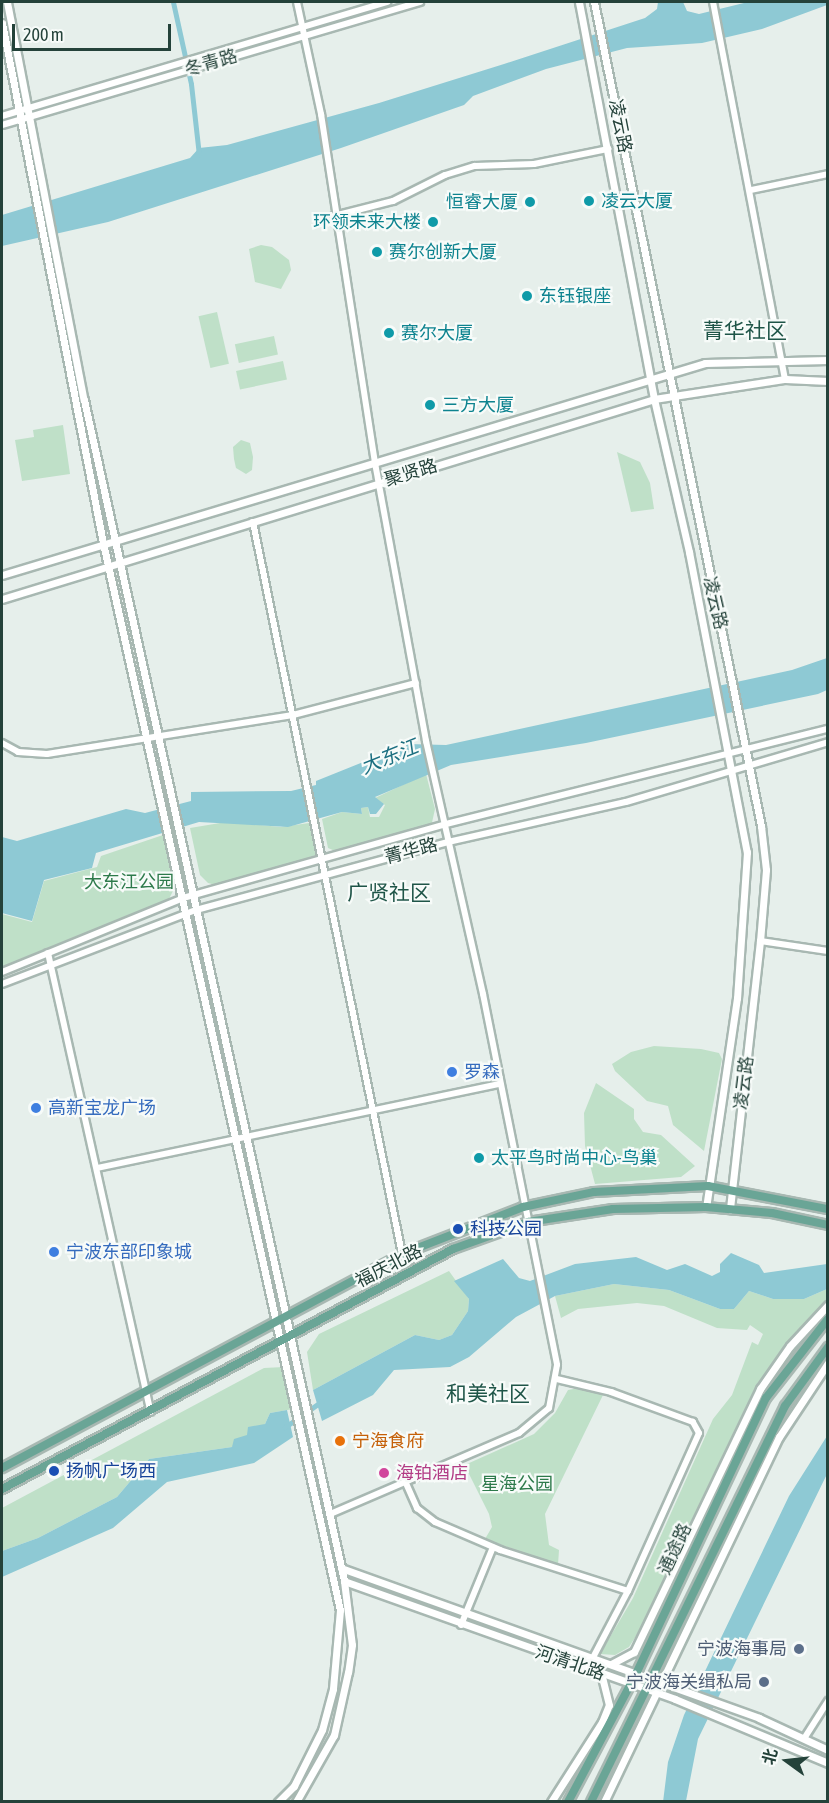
<!DOCTYPE html>
<html>
<head>
<meta charset="utf-8">
<style>
  body { margin:0 }
  #map { position:relative; width:829px; height:1803px; overflow:hidden; background:#e6efeb; font-family:"Asap Condensed","Noto Sans SC",sans-serif }
  div>[style] { position:absolute }
  .green>* { inset:0; background:#bfe0c8; transform-origin:0 0 }
  .water>* { inset:0; background:#8ec9d4 }
  .canal>* { height:5px; margin:-2.5px; padding:0 2.5px; transform-origin:2.5px; border-radius:2.5px; background:#8ec9d4 }
  .roads { filter:drop-shadow(2px 0 #a8b8b2) drop-shadow(-2px 0 #a8b8b2) drop-shadow(0 2px #a8b8b2) drop-shadow(0 -2px #a8b8b2) }
  .tertiary>* { height:6px; margin:-3px; padding:0 3px; transform-origin:3px; border-radius:3px; background:#fff }
  .secondary>* { height:7px; margin:-3.5px; padding:0 3.5px; transform-origin:3.5px; border-radius:3.5px; background:#fff }
  .primary>* { height:8px; margin:-4px; padding:0 4px; transform-origin:4px; border-radius:4px; background:#6aa596 }
  .dots>* { width:16px; height:16px; translate:-50% -50%; box-sizing:border-box; border:3px solid #f7fbf9; border-radius:50% }
  span { translate:-50% -50%; white-space:nowrap; text-align:center; line-height:1.15; -webkit-text-stroke:4.5px #f7fbf9; paint-order:stroke }
  .street-label { font-size:18px; color:#24423a }
  .culture-label { font-size:18px; color:#0d838f }
  .left { translate:0 -50%; text-align:left }
  .right { translate:-100% -50%; text-align:right }
  .park-label { font-size:18px; color:#2d7a4b }
  .shop-label { font-size:18px; color:#366cbe }
  .transit-label { font-size:18px; color:#164399 }
  .food-label { font-size:18px; color:#c56008 }
  .hotel-label { font-size:18px; color:#b23c85 }
  .service-label { font-size:18px; color:#4e5e75 }
  .water-label { font-size:20px; color:#1c6f80; font-style:italic }
  .quarter-label { font-size:21px; color:#1f5548 }
  .frame { position:absolute; inset:0; border:3px solid #24423a; pointer-events:none }
  .north { position:absolute; left:757px; top:1731px; width:60px; height:60px; -webkit-text-stroke:4px #f7fbf9; paint-order:stroke; rotate:285deg; font-size:16px; font-weight:700; line-height:24px; text-align:center; color:#24423a }
  .north::after { content:''; display:block; margin:auto; width:21px; height:27px; background:#24423a; clip-path:polygon(50% 0,100% 100%,50% 72%,0 100%) }
  .scale { position:absolute; left:12px; top:24px; width:159px; height:27px; box-sizing:border-box; border:3px solid #24423a; border-top:0; padding-left:8px; font-size:18px; line-height:21px; white-space:nowrap; color:#24423a; -webkit-text-stroke:4px #f7fbf9; paint-order:stroke }
</style>
</head>
<body>
<div id="map">
  <div class="green">
    <i style="clip-path:polygon(261px 245px,272px 247px,289px 260px,291px 270px,281px 289px,255px 282px,249px 249px)"></i>
    <i style="left:217px;top:312px;width:53px;height:19px;rotate:77deg"></i>
    <i style="left:274px;top:336px;width:19px;height:40px;rotate:78deg"></i>
    <i style="left:283px;top:361px;width:19px;height:48px;rotate:78deg"></i>
    <i style="clip-path:polygon(63px 425px,70px 474px,22px 481px,15px 440px,34px 437px,33px 430px)"></i>
    <i style="clip-path:polygon(241px 440px,250px 443px,253px 457px,252px 470px,246px 474px,236px 468px,234px 459px,233px 447px)"></i>
    <i style="clip-path:polygon(617px 452px,640px 462px,650px 483px,654px 509px,631px 512px)"></i>
    <i style="clip-path:polygon(426px 774px,435px 809px,431px 827px,340px 853px,328px 848px,322px 819px,342px 812px,362px 814px,361px 808px,368px 807px,370px 817px,379px 817px,385px 805px,375px 798px)"></i>
    <i style="clip-path:polygon(226px 822px,281px 827px,309px 823px,316px 855px,220px 886px,208px 883px,200px 875px,190px 828px)"></i>
    <i style="clip-path:polygon(163px 835px,176px 885px,168px 901px,2px 969px,2px 914px,32px 922px,44px 881px,97px 867px,101px 856px)"></i>
    <i style="clip-path:polygon(654px 1046px,701px 1049px,719px 1053px,722px 1059px,704px 1151px,673px 1125px,668px 1106px,647px 1101px,615px 1071px,612px 1064px,631px 1052px)"></i>
    <i style="clip-path:polygon(596px 1083px,634px 1109px,634px 1119px,643px 1132px,661px 1135px,695px 1166px,681px 1177px,595px 1184px,585px 1146px,584px 1113px)"></i>
    <i style="clip-path:polygon(449px 1271px,469px 1299px,468px 1311px,452px 1335px,439px 1340px,415px 1335px,313px 1390px,307px 1352px,319px 1334px)"></i>
    <i style="clip-path:polygon(614px 1284px,669px 1290px,720px 1309px,734px 1309px,749px 1291px,773px 1299px,804px 1299px,827px 1289px,827px 1299px,770px 1368px,638px 1633px,629px 1647px,615px 1655px,600px 1654px,633px 1598px,713px 1419px,732px 1395px,752px 1342px,758px 1345px,763px 1334px,750px 1325px,747px 1330px,717px 1328px,664px 1306px,637px 1303px,578px 1309px,561px 1318px,555px 1296px)"></i>
    <i style="clip-path:polygon(284px 1367px,293px 1409px,270px 1413px,265px 1424px,232px 1447px,149px 1459px,117px 1497px,38px 1538px,2px 1551px,2px 1508px,264px 1368px)"></i>
    <i style="clip-path:polygon(584px 1387px,603px 1395px,545px 1514px,549px 1545px,559px 1550px,558px 1565px,485px 1539px,492px 1527px,489px 1514px,469px 1474px,458px 1468px,534px 1434px,555px 1413px,568px 1390px)"></i>
  </div>
  <div class="water">
    <i style="clip-path:polygon(658px 2px,683px 2px,687px 11px,699px 14px,748px 2px,827px 2px,827px 5px,762px 29px,702px 43px,627px 48px,546px 69px,473px 96px,464px 105px,341px 148px,108px 222px,2px 246px,2px 215px,190px 158px,199px 148px,227px 145px,379px 103px,504px 64px,645px 18px,657px 9px)"></i>
    <i style="clip-path:polygon(827px 658px,827px 690px,818px 694px,586px 743px,451px 765px,375px 797px,384px 804px,376px 814px,370px 814px,368px 807px,361px 808px,362px 814px,342px 812px,288px 827px,199px 822px,96px 853px,92px 868px,44px 880px,32px 921px,2px 913px,2px 837px,17px 841px,126px 809px,145px 813px,191px 801px,191px 792px,291px 791px,316px 785px,316px 781px,408px 744px,446px 745px,792px 670px)"></i>
    <i style="clip-path:polygon(731px 1253px,759px 1265px,764px 1273px,827px 1264px,827px 1289px,804px 1299px,773px 1299px,749px 1291px,734px 1309px,720px 1309px,669px 1290px,614px 1284px,555px 1296px,516px 1317px,469px 1357px,450px 1367px,394px 1370px,373px 1395px,322px 1421px,313px 1390px,415px 1335px,439px 1340px,452px 1335px,468px 1311px,469px 1299px,454px 1281px,503px 1259px,519px 1278px,530px 1281px,575px 1264px,636px 1257px,667px 1270px,685px 1264px,712px 1276px,720px 1272px,720px 1264px)"></i>
    <i style="clip-path:polygon(287px 1410px,293px 1437px,254px 1463px,167px 1482px,113px 1528px,2px 1577px,2px 1551px,38px 1538px,117px 1497px,149px 1459px,232px 1447px,234px 1439px,247px 1435px,248px 1427px,265px 1424px,270px 1413px)"></i>
    <i style="clip-path:polygon(827px 1436px,827px 1474px,698px 1739px,686px 1801px,663px 1802px,668px 1762px,684px 1715px,789px 1496px)"></i>
  </div>
  <div class="canal">
    <i style="left:173px;top:2px;width:84px;rotate:77.6deg"></i>
    <i style="left:191px;top:84px;width:71px;rotate:83.6deg"></i>
    <i style="left:285px;top:1427px;width:45px;rotate:-35.1deg"></i>
  </div>
  <div class="roads">
    <div class="tertiary">
      <i style="left:297px;top:2px;width:115px;rotate:77.9deg"></i>
      <i style="left:321px;top:114px;width:353px;rotate:81.2deg"></i>
      <i style="left:375px;top:463px;width:283px;rotate:79.6deg"></i>
      <i style="left:426px;top:741px;width:259px;rotate:77.3deg"></i>
      <i style="left:483px;top:994px;width:378px;rotate:78.7deg"></i>
      <i style="left:557px;top:1365px;width:44px;rotate:100.5deg"></i>
      <i style="left:549px;top:1408px;width:39px;rotate:140deg"></i>
      <i style="left:519px;top:1433px;width:206px;rotate:156.8deg"></i>
      <i style="left:713px;top:2px;width:384px;rotate:79.2deg"></i>
      <i style="left:2px;top:116px;width:402px;rotate:-16.5deg"></i>
      <i style="left:2px;top:125px;width:436px;rotate:-16.4deg"></i>
      <i style="left:751px;top:190px;width:79px;rotate:-11.7deg"></i>
      <i style="left:334px;top:216px;width:61px;rotate:-14.3deg"></i>
      <i style="left:393px;top:201px;width:58px;rotate:-26.6deg"></i>
      <i style="left:445px;top:175px;width:31px;rotate:-17deg"></i>
      <i style="left:475px;top:166px;width:59px;rotate:-1.9deg"></i>
      <i style="left:534px;top:164px;width:76px;rotate:-11.5deg"></i>
      <i style="left:253px;top:522px;width:747px;rotate:78.49deg"></i>
      <i style="left:2px;top:743px;width:18px;rotate:29deg"></i>
      <i style="left:18px;top:752px;width:29px;rotate:4deg"></i>
      <i style="left:47px;top:754px;width:249px;rotate:-9deg"></i>
      <i style="left:293px;top:715px;width:127px;rotate:-14.6deg"></i>
      <i style="left:760px;top:941px;width:69px;rotate:8.4deg"></i>
      <i style="left:48px;top:953px;width:470px;rotate:77.4deg"></i>
      <i style="left:2px;top:972px;width:196px;rotate:-22.2deg"></i>
      <i style="left:183px;top:898px;width:273px;rotate:-15.7deg"></i>
      <i style="left:446px;top:824px;width:394px;rotate:-14deg"></i>
      <i style="left:2px;top:984px;width:208px;rotate:-20.9deg"></i>
      <i style="left:196px;top:910px;width:261px;rotate:-15.1deg"></i>
      <i style="left:448px;top:842px;width:182px;rotate:-12.7deg"></i>
      <i style="left:626px;top:802px;width:211px;rotate:-16.5deg"></i>
      <i style="left:97px;top:1168px;width:412px;rotate:-11.8deg"></i>
      <i style="left:405px;top:1481px;width:30px;rotate:66deg"></i>
      <i style="left:417px;top:1508px;width:23px;rotate:38deg"></i>
      <i style="left:435px;top:1522px;width:71px;rotate:23.3deg"></i>
      <i style="left:500px;top:1550px;width:134px;rotate:17.8deg"></i>
      <i style="left:628px;top:1591px;width:173px;rotate:-65.8deg"></i>
      <i style="left:699px;top:1433px;width:13px;rotate:-119deg"></i>
      <i style="left:693px;top:1422px;width:87px;rotate:-159.9deg"></i>
      <i style="left:611px;top:1392px;width:56px;rotate:-166.5deg"></i>
      <i style="left:461px;top:1625px;width:84px;rotate:-67.7deg"></i>
      <i style="left:587px;top:1669px;width:88px;rotate:-62.3deg"></i>
      <i style="left:805px;top:1737px;width:43px;rotate:-57.4deg"></i>
    </div>
    <div class="secondary">
      <i style="left:7px;top:2px;width:405px;rotate:79.1deg"></i>
      <i style="left:84px;top:400px;width:1209px;rotate:77.58deg"></i>
      <i style="left:344px;top:1581px;width:64px;rotate:82.9deg"></i>
      <i style="left:352px;top:1645px;width:27px;rotate:98deg"></i>
      <i style="left:348px;top:1672px;width:65px;rotate:102.5deg"></i>
      <i style="left:334px;top:1735px;width:77px;rotate:119.6deg"></i>
      <i style="left:579px;top:2px;width:404px;rotate:79.3deg"></i>
      <i style="left:654px;top:399px;width:157px;rotate:77.1deg"></i>
      <i style="left:689px;top:552px;width:306px;rotate:79.1deg"></i>
      <i style="left:747px;top:852px;width:146px;rotate:93.9deg"></i>
      <i style="left:737px;top:998px;width:211px;rotate:98.4deg"></i>
      <i style="left:594px;top:2px;width:841px;rotate:78.54deg"></i>
      <i style="left:761px;top:826px;width:44px;rotate:83.5deg"></i>
      <i style="left:766px;top:870px;width:71px;rotate:94.8deg"></i>
      <i style="left:760px;top:941px;width:270px;rotate:96.4deg"></i>
      <i style="left:2px;top:23px;width:530px;rotate:79.01deg"></i>
      <i style="left:103px;top:543px;width:1093px;rotate:77.48deg"></i>
      <i style="left:340px;top:1610px;width:79px;rotate:95.1deg"></i>
      <i style="left:333px;top:1689px;width:42px;rotate:105deg"></i>
      <i style="left:322px;top:1730px;width:63px;rotate:116.6deg"></i>
      <i style="left:294px;top:1786px;width:23px;rotate:135deg"></i>
      <i style="left:2px;top:575px;width:734px;rotate:-16.78deg"></i>
      <i style="left:705px;top:363px;width:123px;rotate:-1.4deg"></i>
      <i style="left:2px;top:599px;width:682px;rotate:-17.05deg"></i>
      <i style="left:654px;top:399px;width:133px;rotate:-8.7deg"></i>
      <i style="left:785px;top:379px;width:43px;rotate:2.7deg"></i>
      <i style="left:341px;top:1568px;width:444px;rotate:19.7deg"></i>
      <i style="left:759px;top:1718px;width:76px;rotate:24.9deg"></i>
      <i style="left:344px;top:1581px;width:351px;rotate:19.6deg"></i>
      <i style="left:675px;top:1699px;width:166px;rotate:22.7deg"></i>
      <i style="left:611px;top:1664px;width:26px;rotate:-28deg"></i>
      <i style="left:634px;top:1652px;width:292px;rotate:-64.4deg"></i>
      <i style="left:760px;top:1389px;width:52px;rotate:-55.1deg"></i>
      <i style="left:790px;top:1346px;width:56px;rotate:-47.2deg"></i>
      <i style="left:551px;top:1802px;width:95px;rotate:-57.5deg"></i>
      <i style="left:602px;top:1722px;width:18px;rotate:-68deg"></i>
      <i style="left:609px;top:1705px;width:32px;rotate:-104deg"></i>
      <i style="left:604px;top:1802px;width:405px;rotate:-64.4deg"></i>
      <i style="left:779px;top:1437px;width:89px;rotate:-56.5deg"></i>
    </div>
    <div class="primary">
      <i style="left:2px;top:1468px;width:454px;rotate:-28.1deg"></i>
      <i style="left:402px;top:1254px;width:130px;rotate:-21.2deg"></i>
      <i style="left:523px;top:1207px;width:73px;rotate:-11.9deg"></i>
      <i style="left:594px;top:1192px;width:114px;rotate:-3deg"></i>
      <i style="left:708px;top:1186px;width:122px;rotate:10.9deg"></i>
      <i style="left:2px;top:1489px;width:511px;rotate:-28.02deg"></i>
      <i style="left:453px;top:1249px;width:80px;rotate:-19.8deg"></i>
      <i style="left:528px;top:1222px;width:86px;rotate:-8.7deg"></i>
      <i style="left:613px;top:1209px;width:93px;rotate:-1.2deg"></i>
      <i style="left:706px;top:1207px;width:66px;rotate:5.2deg"></i>
      <i style="left:772px;top:1213px;width:57px;rotate:12.1deg"></i>
      <i style="left:568px;top:1802px;width:145px;rotate:-62deg"></i>
      <i style="left:636px;top:1674px;width:305px;rotate:-64.8deg"></i>
      <i style="left:766px;top:1398px;width:100px;rotate:-51.9deg"></i>
      <i style="left:591px;top:1802px;width:441px;rotate:-63.9deg"></i>
      <i style="left:785px;top:1406px;width:73px;rotate:-53.9deg"></i>
    </div>
  </div>
  <div class="dots">
    <i style="left:589px;top:201px;background:#0f9aa8"></i>
    <i style="left:530px;top:202px;background:#0f9aa8"></i>
    <i style="left:433px;top:222px;background:#0f9aa8"></i>
    <i style="left:377px;top:252px;background:#0f9aa8"></i>
    <i style="left:527px;top:296px;background:#0f9aa8"></i>
    <i style="left:389px;top:333px;background:#0f9aa8"></i>
    <i style="left:430px;top:405px;background:#0f9aa8"></i>
    <i style="left:452px;top:1072px;background:#3f7fe0"></i>
    <i style="left:36px;top:1108px;background:#3f7fe0"></i>
    <i style="left:479px;top:1158px;background:#0f9aa8"></i>
    <i style="left:458px;top:1229px;background:#1a4fb4"></i>
    <i style="left:54px;top:1252px;background:#3f7fe0"></i>
    <i style="left:340px;top:1441px;background:#e8710a"></i>
    <i style="left:54px;top:1471px;background:#1a4fb4"></i>
    <i style="left:384px;top:1473px;background:#d1479c"></i>
    <i style="left:799px;top:1649px;background:#5c6f8a"></i>
    <i style="left:764px;top:1682px;background:#5c6f8a"></i>
  </div>
  <div class="street-label">
    <span style="left:211px;top:63px;rotate:-16deg">冬青路</span>
    <span style="left:620px;top:126px;rotate:79deg">凌云路</span>
    <span style="left:411px;top:473px;rotate:-17deg">聚贤路</span>
    <span style="left:715px;top:603px;rotate:77deg">凌云路</span>
    <span style="left:411px;top:851px;rotate:-15deg">菁华路</span>
    <span style="left:744px;top:1083px;rotate:-83deg">凌云路</span>
    <span style="left:389px;top:1266px;rotate:-27deg">福庆北路</span>
    <span style="left:675px;top:1549px;rotate:-65deg">通途路</span>
    <span style="left:570px;top:1663px;rotate:19deg">河清北路</span>
  </div>
  <div class="culture-label">
    <span class="left" style="left:601px;top:201px">凌云大厦</span>
    <span class="right" style="left:518px;top:202px">恒睿大厦</span>
    <span class="right" style="left:421px;top:222px">环领未来大楼</span>
    <span class="left" style="left:389px;top:252px">赛尔创新大厦</span>
    <span class="left" style="left:539px;top:296px">东钰银座</span>
    <span class="left" style="left:401px;top:333px">赛尔大厦</span>
    <span class="left" style="left:442px;top:405px">三方大厦</span>
    <span class="left" style="left:491px;top:1158px">太平鸟时尚中心-鸟巢</span>
  </div>
  <div class="park-label">
    <span style="left:129px;top:882px">大东江公园</span>
    <span style="left:517px;top:1484px">星海公园</span>
  </div>
  <div class="shop-label">
    <span class="left" style="left:464px;top:1072px">罗森</span>
    <span class="left" style="left:48px;top:1108px">高新宝龙广场</span>
    <span class="left" style="left:66px;top:1252px">宁波东部印象城</span>
  </div>
  <div class="transit-label">
    <span class="left" style="left:470px;top:1229px">科技公园</span>
    <span class="left" style="left:66px;top:1471px">扬帆广场西</span>
  </div>
  <div class="food-label">
    <span class="left" style="left:352px;top:1441px">宁海食府</span>
  </div>
  <div class="hotel-label">
    <span class="left" style="left:396px;top:1473px">海铂酒店</span>
  </div>
  <div class="service-label">
    <span class="right" style="left:787px;top:1649px">宁波海事局</span>
    <span class="right" style="left:752px;top:1682px">宁波海关缉私局</span>
  </div>
  <div class="water-label">
    <span style="left:389px;top:756px;rotate:-22deg">大东江</span>
  </div>
  <div class="quarter-label">
    <span style="left:745px;top:330px">菁华社区</span>
    <span style="left:389px;top:892px">广贤社区</span>
    <span style="left:488px;top:1393px">和美社区</span>
  </div>
  <div class="frame"></div>
  <div class="north">北</div>
  <div class="scale">200 m</div>
</div>
</body>
</html>
